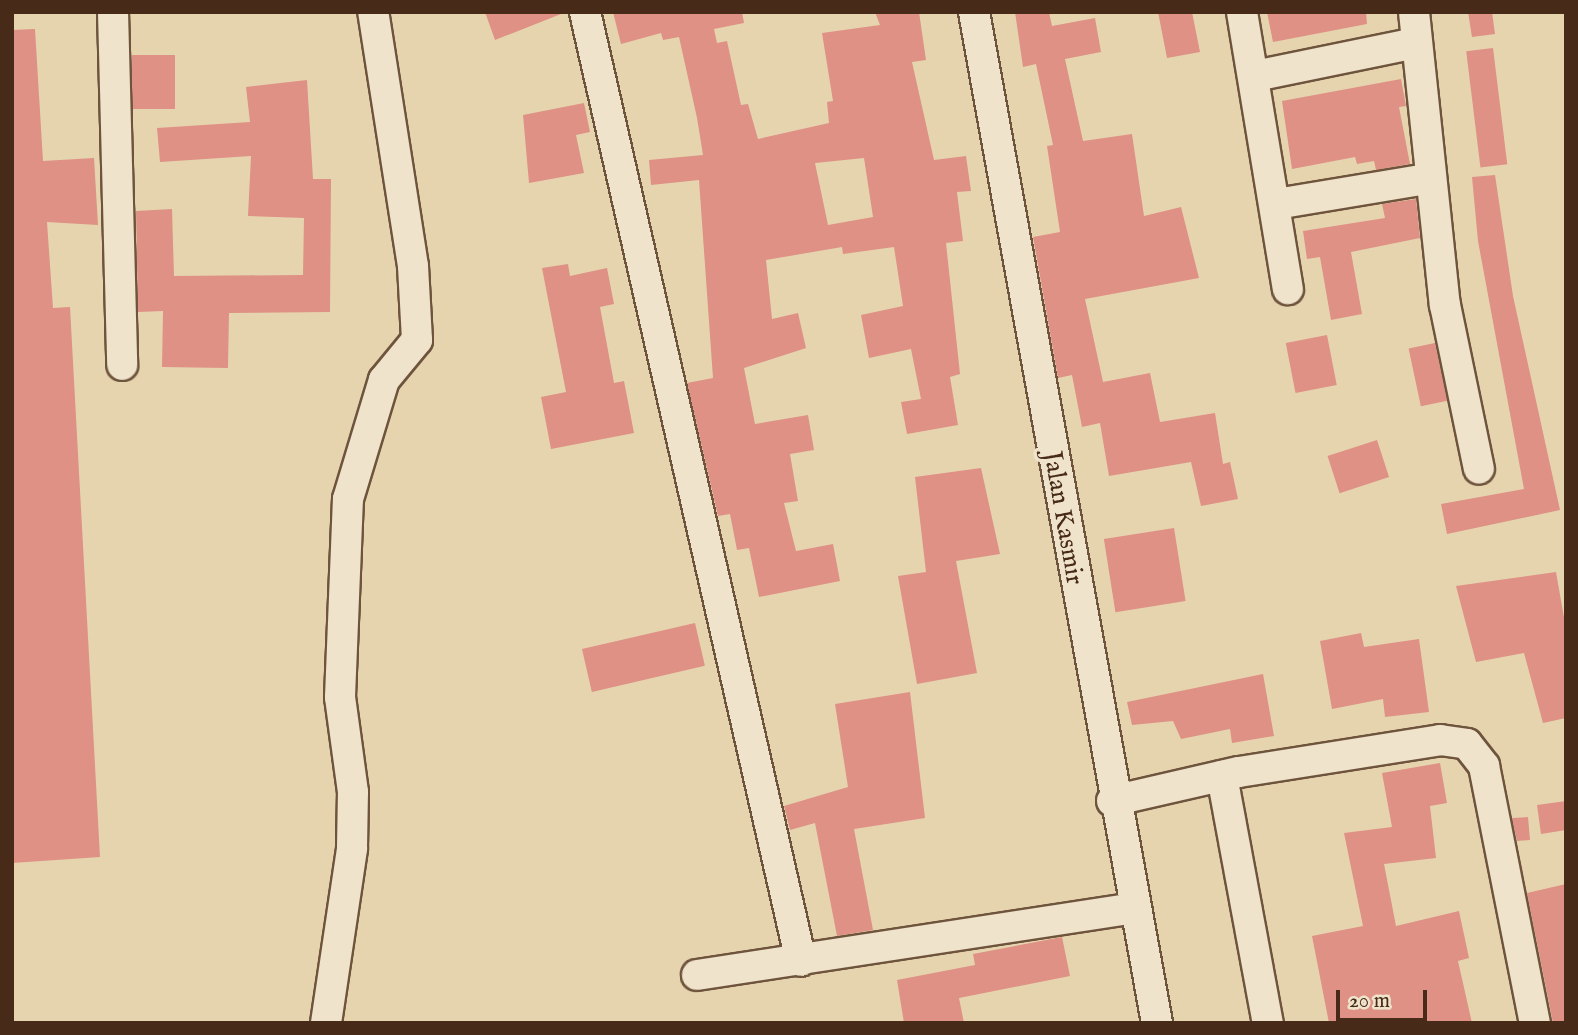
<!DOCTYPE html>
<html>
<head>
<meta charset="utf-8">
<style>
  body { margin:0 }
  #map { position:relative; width:1578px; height:1035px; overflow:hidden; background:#e6d4af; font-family:"IM FELL English",serif }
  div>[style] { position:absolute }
  .building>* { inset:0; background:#de9184; transform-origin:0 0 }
  .roads { filter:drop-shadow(2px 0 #6f543d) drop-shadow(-2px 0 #6f543d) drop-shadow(0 2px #6f543d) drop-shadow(0 -2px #6f543d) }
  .minor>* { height:30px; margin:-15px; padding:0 15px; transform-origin:15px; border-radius:15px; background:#efe3cb }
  span { translate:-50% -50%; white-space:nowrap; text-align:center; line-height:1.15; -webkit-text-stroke:7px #efe3cb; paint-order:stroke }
  .street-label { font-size:26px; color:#472a17 }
  .frame { position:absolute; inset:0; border:14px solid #472a17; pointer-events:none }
  .scale { position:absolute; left:1336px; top:990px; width:91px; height:32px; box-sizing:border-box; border:4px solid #472a17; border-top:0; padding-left:9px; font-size:21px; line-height:24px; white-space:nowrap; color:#472a17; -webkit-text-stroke:5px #efe3cb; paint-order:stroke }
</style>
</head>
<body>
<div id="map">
  <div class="building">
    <i style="clip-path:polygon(485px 12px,561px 12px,561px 14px,495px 40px)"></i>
    <i style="clip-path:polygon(evenodd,613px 12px,742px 12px,744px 23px,714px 29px,717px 43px,727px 41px,741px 105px,748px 104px,758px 139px,829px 123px,827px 102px,833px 101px,822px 33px,880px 25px,875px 12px,919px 12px,926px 60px,912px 62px,934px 160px,966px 156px,971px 191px,957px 192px,963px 241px,946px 243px,960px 374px,950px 377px,958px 425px,907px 434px,901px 402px,921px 399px,911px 349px,869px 358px,861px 315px,903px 306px,894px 247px,843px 254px,842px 247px,766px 260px,772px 319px,798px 313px,806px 348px,744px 368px,755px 424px,808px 415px,814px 450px,790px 454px,798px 501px,784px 503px,796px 551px,833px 544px,840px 581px,759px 597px,749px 548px,737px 550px,730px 514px,718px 516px,687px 383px,713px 378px,699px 180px,651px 185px,649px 160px,703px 155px,697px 118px,679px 37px,663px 40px,661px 33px,621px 44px,613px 12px,864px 158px,873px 217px,828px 225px,815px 163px,864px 158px)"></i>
    <i style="clip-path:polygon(1015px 12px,1049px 12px,1052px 26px,1095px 18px,1101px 52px,1065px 59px,1083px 141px,1132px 134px,1144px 216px,1181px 207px,1199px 278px,1085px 299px,1103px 382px,1150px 373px,1160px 422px,1215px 413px,1223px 464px,1230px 462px,1238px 499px,1201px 506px,1191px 462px,1109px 476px,1100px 423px,1082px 427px,1072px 375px,1058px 378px,1033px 237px,1060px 232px,1047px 146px,1053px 145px,1036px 64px,1023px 67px)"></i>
    <i style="clip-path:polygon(1158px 12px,1192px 12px,1200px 52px,1167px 58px)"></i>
    <i style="clip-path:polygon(1267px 12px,1366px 12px,1367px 24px,1273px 42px)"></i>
    <i style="clip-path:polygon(1468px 12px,1492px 12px,1495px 34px,1472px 37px)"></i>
    <i style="clip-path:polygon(35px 29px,43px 161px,94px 158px,98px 225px,47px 222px,53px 308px,70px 307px,100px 857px,12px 863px,12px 30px)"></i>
    <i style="left:1493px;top:48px;width:117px;height:27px;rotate:83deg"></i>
    <i style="left:132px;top:55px;width:43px;height:54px"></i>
    <i style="clip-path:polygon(1401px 79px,1406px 106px,1399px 107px,1410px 164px,1376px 170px,1374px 161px,1357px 164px,1355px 157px,1292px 169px,1282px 101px)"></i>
    <i style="clip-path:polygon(307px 80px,313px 179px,331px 179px,330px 312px,229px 313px,228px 368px,162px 367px,163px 311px,138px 312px,136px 211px,172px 209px,174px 276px,303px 275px,304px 218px,248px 216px,251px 156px,160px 162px,157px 128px,250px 122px,246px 87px)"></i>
    <i style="clip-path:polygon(584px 103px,590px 132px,576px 135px,584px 173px,529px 183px,523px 115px)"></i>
    <i style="clip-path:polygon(1495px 175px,1513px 296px,1560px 510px,1447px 534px,1441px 504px,1524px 489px,1478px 241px,1472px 177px)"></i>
    <i style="clip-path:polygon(1416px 199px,1420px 238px,1351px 252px,1362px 314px,1331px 320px,1320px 257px,1307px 259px,1303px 231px,1385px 218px,1382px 204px)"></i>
    <i style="clip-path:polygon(568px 264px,570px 276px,607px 268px,614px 304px,600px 307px,614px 383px,624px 381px,634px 433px,551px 449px,541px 397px,566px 392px,542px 268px)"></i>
    <i style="left:1327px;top:335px;width:51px;height:42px;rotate:79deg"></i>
    <i style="left:1435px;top:343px;width:59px;height:27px;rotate:78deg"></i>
    <i style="left:1377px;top:440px;width:39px;height:52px;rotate:72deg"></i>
    <i style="clip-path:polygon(981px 468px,1000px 554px,956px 561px,977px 673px,917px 684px,898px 576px,926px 572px,915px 477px)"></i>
    <i style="left:1174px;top:528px;width:74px;height:71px;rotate:81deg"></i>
    <i style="clip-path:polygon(1556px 572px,1566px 629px,1566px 718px,1543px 723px,1524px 653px,1476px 662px,1456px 586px)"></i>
    <i style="left:695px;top:623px;width:44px;height:116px;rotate:77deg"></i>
    <i style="clip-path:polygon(1361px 633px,1364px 647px,1419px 639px,1429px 712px,1385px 717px,1383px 699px,1332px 709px,1320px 641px)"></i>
    <i style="clip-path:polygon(1263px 674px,1274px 736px,1232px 743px,1230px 729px,1181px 739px,1173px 721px,1132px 725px,1127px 702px)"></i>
    <i style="clip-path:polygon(910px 692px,925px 818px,854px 829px,873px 930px,837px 936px,815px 823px,790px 830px,784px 806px,848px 787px,835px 704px)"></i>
    <i style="clip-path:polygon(1440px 763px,1447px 803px,1430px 806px,1436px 858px,1384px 864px,1396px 926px,1459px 911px,1469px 958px,1458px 961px,1472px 1023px,1329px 1023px,1312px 936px,1363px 926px,1344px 833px,1392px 827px,1382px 773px)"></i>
    <i style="clip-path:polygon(1566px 801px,1566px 830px,1541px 834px,1537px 805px)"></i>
    <i style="clip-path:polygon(1528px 817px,1530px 840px,1517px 841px,1512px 818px)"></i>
    <i style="clip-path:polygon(1566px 884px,1566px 1023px,1553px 1023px,1527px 893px)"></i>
    <i style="clip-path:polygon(1062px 937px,1070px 976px,959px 998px,964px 1023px,904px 1023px,897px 980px,975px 965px,973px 954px)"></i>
  </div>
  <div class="roads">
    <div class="minor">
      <i style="left:113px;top:12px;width:353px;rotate:88.5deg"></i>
      <i style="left:585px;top:12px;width:973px;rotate:77.18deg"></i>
      <i style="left:974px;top:12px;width:1027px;rotate:79.74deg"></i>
      <i style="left:1242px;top:12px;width:281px;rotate:80.6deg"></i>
      <i style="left:1414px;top:12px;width:295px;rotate:84deg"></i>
      <i style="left:1445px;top:305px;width:167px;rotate:78.3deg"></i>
      <i style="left:1255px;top:76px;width:164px;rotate:-11.6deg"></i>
      <i style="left:1276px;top:204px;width:153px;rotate:-9.4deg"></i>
      <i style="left:1222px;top:776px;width:251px;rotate:79.5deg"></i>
      <i style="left:1112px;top:801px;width:130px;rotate:-12.9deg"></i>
      <i style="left:1239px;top:772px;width:204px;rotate:-9deg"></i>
      <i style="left:1440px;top:740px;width:27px;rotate:8deg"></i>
      <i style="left:1467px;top:744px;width:28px;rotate:52deg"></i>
      <i style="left:1484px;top:766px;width:262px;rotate:78.8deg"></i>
      <i style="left:697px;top:975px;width:442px;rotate:-8.7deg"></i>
      <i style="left:326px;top:1023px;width:177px;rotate:-81.5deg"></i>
      <i style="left:352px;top:848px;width:56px;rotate:-89deg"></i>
      <i style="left:353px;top:792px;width:96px;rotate:-97.8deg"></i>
      <i style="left:340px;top:697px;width:198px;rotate:-87.7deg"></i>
      <i style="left:348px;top:499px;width:124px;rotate:-73.2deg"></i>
      <i style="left:384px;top:380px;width:52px;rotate:-50.5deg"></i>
      <i style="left:417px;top:340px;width:74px;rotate:-93.1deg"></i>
      <i style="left:413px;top:266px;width:257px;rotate:-98.9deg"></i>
    </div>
  </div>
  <div class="street-label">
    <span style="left:1063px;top:518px;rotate:80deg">Jalan Kasmir</span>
  </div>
  <div class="frame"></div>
  <div class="scale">20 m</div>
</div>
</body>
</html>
